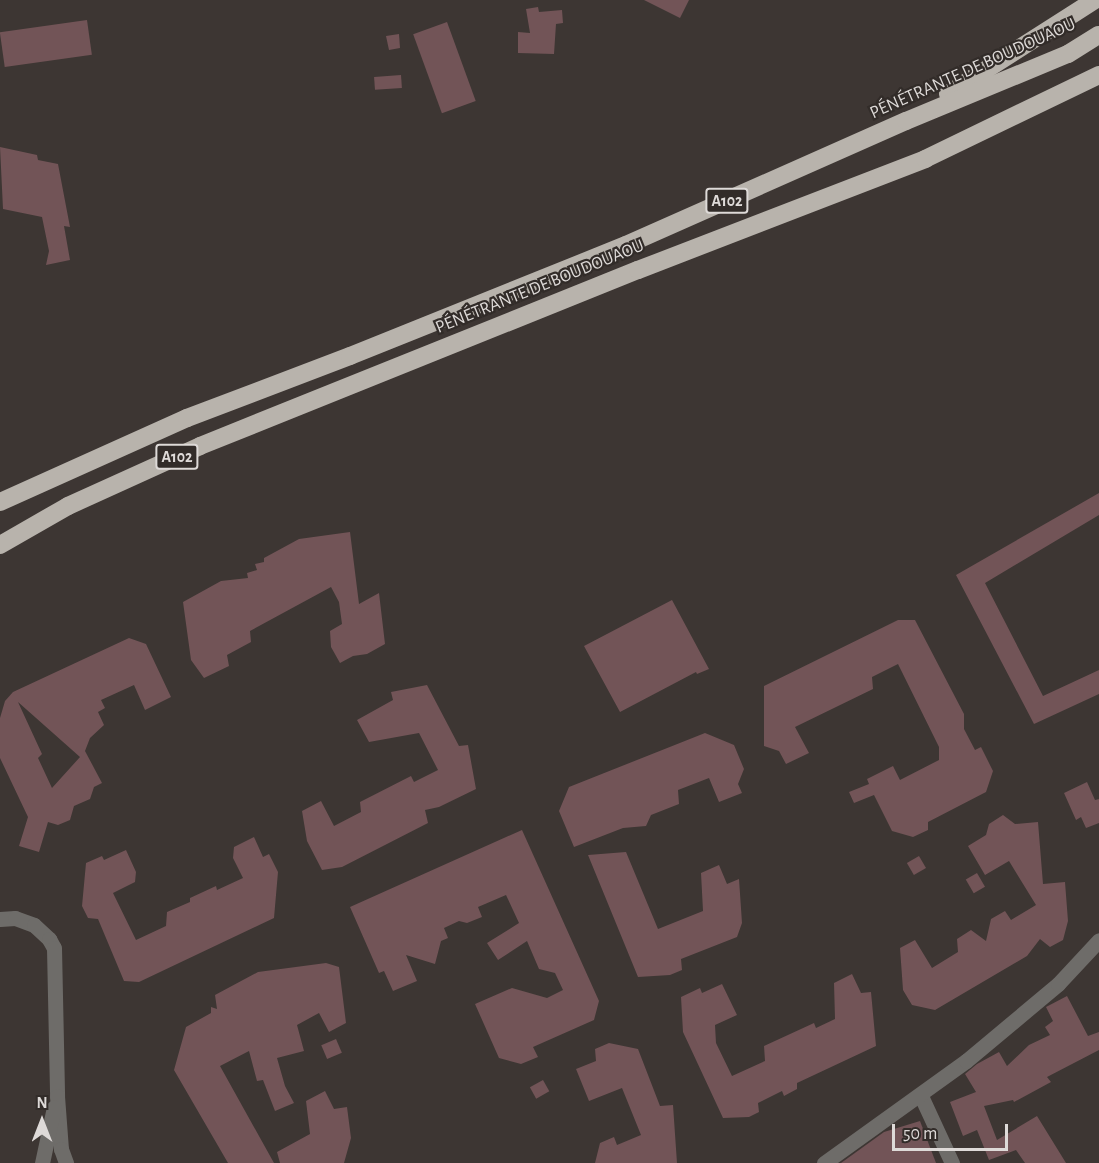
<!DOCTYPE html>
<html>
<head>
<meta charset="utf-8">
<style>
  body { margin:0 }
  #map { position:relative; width:1099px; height:1163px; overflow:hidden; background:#3d3633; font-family:"Alegreya Sans",sans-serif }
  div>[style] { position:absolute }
  .building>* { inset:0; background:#725457; transform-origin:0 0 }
  .minor>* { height:15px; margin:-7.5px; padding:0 7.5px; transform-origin:7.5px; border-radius:7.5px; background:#6e6c69 }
  .highway>* { height:18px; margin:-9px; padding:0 9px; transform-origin:9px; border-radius:9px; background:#b8b3ac }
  span { translate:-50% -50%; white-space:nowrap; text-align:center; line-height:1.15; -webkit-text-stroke:4.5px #322c29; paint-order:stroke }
  .shield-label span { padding:2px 4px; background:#322c29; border:2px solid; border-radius:4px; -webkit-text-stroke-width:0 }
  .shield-label { font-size:16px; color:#dedad8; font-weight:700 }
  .street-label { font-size:18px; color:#dedad8 }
  .north { position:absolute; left:12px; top:1091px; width:60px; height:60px; -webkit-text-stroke:4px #322c29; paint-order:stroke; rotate:0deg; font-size:16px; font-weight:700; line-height:24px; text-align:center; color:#dedad8 }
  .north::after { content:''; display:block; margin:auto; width:21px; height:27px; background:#dedad8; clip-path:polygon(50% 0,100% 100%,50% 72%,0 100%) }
  .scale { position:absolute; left:892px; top:1124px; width:116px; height:27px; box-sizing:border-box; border:3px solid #dedad8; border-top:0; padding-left:8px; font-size:18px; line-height:21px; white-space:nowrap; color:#dedad8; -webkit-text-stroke:4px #322c29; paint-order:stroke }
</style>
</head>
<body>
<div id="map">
  <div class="building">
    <i style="clip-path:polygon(644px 0,689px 0,680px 18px)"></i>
    <i style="clip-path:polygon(538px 7px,539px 12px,562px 10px,563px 23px,556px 24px,554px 54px,518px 53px,518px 32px,530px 33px,526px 9px)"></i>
    <i style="left:87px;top:20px;width:35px;height:88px;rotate:82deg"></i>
    <i style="left:447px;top:22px;width:84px;height:36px;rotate:70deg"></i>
    <i style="clip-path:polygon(399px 34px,400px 48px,389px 50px,386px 36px)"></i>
    <i style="left:401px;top:75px;width:13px;height:27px;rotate:86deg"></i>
    <i style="clip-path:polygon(0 147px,37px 155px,38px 160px,58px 164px,70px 227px,64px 226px,70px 260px,46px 265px,49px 251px,42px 217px,3px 209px)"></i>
    <i style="clip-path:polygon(1099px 493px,1099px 515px,985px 583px,1043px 696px,1099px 670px,1099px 694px,1034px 724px,956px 575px)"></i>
    <i style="clip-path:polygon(350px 532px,359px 604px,379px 593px,385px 644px,367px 654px,353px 656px,340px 663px,331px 647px,330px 631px,342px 624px,339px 602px,331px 587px,250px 631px,251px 642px,227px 655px,229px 666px,204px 678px,191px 660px,183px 602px,221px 581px,248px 578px,247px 573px,257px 570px,255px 564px,264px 562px,264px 558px,299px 539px)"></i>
    <i style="clip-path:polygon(672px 600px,709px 669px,697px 674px,696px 672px,620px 712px,584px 646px)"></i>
    <i style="clip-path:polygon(898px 620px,915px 620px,964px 714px,964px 729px,975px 750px,981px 747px,993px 771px,986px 792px,928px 822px,928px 830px,913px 837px,892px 831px,874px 795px,854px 803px,849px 792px,869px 784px,867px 779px,893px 766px,900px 780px,939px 760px,939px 747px,898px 664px,872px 677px,873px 689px,795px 727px,809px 753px,786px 764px,779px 751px,764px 746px,764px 686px)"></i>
    <i style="clip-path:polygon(evenodd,129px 638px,146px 644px,171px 697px,145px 710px,134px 685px,101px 700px,105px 708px,98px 712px,104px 725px,90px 738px,85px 751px,102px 783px,94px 787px,90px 799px,74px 806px,70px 820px,58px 825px,48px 822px,39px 852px,19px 846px,28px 817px,0 758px,0 718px,5px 701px,13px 692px,129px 638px,18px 702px,80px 757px,52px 788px,38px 758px,42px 754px,18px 702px)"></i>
    <i style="clip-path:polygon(427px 685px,459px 746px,468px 745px,476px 789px,439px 807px,425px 810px,428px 823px,342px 867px,322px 870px,307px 841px,302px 811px,321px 801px,334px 826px,361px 812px,360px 802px,411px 776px,414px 782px,438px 770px,419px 733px,369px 742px,357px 720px,393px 700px,391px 692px)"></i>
    <i style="clip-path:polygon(705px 733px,734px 745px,744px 769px,738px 784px,742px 793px,719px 802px,709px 778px,678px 790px,679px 804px,651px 815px,646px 826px,623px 828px,574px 847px,559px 811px,569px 787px)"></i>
    <i style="clip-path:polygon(1087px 782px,1095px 800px,1099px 799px,1099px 823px,1086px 828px,1081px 817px,1076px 820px,1064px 793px)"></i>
    <i style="clip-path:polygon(1003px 815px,1015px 824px,1038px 822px,1043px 884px,1065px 882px,1068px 921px,1063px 940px,1050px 947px,1040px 939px,1027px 956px,935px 1010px,912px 1005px,903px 990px,900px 948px,915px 940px,932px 968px,958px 952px,957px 939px,971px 930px,986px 941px,991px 919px,1005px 911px,1011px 920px,1036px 905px,1009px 861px,985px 875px,968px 846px,986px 835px,989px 824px)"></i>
    <i style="clip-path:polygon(522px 830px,599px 1001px,594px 1020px,533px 1047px,538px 1057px,521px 1064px,499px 1058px,475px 1004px,512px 988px,547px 998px,563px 990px,555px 973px,539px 969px,527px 941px,498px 960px,487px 943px,519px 923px,506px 895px,478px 907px,482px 917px,467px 923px,459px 921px,444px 928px,448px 938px,441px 941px,435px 964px,406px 955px,417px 981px,393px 991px,384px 971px,379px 973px,350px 907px)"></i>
    <i style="clip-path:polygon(254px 837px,263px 857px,269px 854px,278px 872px,274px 918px,139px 982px,124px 981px,98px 919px,88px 918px,82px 906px,86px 863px,102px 856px,104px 860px,126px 850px,136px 872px,135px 882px,113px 893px,136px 940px,166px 926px,167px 912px,190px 902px,190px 898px,216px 886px,217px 890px,243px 878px,233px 858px,234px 847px)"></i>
    <i style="clip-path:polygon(626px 852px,658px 929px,703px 911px,701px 873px,719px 865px,727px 884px,739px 879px,742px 923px,737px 937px,681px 959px,682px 970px,670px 975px,638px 977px,588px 855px)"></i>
    <i style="left:919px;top:856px;width:14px;height:14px;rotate:60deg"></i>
    <i style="left:977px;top:873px;width:16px;height:13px;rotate:60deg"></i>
    <i style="clip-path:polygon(326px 963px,339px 967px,346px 1023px,329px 1032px,319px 1013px,297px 1025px,304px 1051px,277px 1058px,285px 1086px,294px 1103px,275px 1111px,263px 1080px,257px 1081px,249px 1051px,220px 1066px,274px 1163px,228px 1163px,174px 1070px,186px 1027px,211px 1013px,211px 1007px,217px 1009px,215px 995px,258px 972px)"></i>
    <i style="clip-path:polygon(852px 974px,861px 993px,871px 992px,876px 1046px,797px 1083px,797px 1089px,784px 1096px,782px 1091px,758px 1103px,759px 1112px,749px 1117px,723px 1118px,683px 1032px,681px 997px,700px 988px,702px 993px,722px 984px,737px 1015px,715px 1025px,716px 1043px,732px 1076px,765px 1061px,764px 1046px,814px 1023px,816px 1028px,835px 1019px,834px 983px)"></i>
    <i style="clip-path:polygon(1067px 996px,1088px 1036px,1099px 1032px,1099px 1050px,1047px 1077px,1051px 1082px,1014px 1102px,1013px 1100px,984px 1106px,997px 1140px,1037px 1116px,1066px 1163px,1025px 1163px,1016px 1150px,989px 1160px,977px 1130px,963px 1136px,950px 1102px,976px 1092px,965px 1074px,977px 1064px,999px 1052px,1007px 1066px,1029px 1045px,1050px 1035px,1045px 1027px,1053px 1021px,1046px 1007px)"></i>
    <i style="left:336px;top:1039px;width:15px;height:16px;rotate:67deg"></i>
    <i style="clip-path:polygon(609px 1043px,638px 1049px,660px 1106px,673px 1105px,677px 1163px,595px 1163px,600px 1143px,614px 1137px,617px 1145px,641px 1135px,622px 1088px,589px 1101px,576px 1069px,596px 1061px,595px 1049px)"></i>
    <i style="left:543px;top:1080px;width:13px;height:15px;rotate:61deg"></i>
    <i style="clip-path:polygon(325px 1091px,334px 1109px,347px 1107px,351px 1138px,344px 1163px,280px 1163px,277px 1152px,310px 1134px,306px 1101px)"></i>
    <i style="clip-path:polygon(920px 1121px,936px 1163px,841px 1163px,884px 1132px)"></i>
  </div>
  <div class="minor">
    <i style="left:0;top:919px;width:15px;rotate:-4deg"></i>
    <i style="left:15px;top:918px;width:20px;rotate:20deg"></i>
    <i style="left:34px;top:925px;width:21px;rotate:43deg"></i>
    <i style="left:49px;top:939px;width:10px;rotate:61deg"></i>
    <i style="left:54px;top:948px;width:148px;rotate:88.8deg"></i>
    <i style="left:57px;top:1096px;width:53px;rotate:85.7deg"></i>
    <i style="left:61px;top:1149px;width:15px;rotate:70deg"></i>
    <i style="left:921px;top:1096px;width:74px;rotate:65.2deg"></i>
    <i style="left:42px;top:1163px;width:57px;rotate:-77.9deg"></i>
    <i style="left:824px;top:1163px;width:175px;rotate:-35.7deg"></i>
    <i style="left:966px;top:1061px;width:120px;rotate:-39.9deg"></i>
    <i style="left:1058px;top:984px;width:60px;rotate:-47deg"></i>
  </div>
  <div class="highway">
    <i style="left:948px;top:94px;width:174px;rotate:-32.6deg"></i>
    <i style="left:0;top:502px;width:205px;rotate:-24.2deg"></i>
    <i style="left:187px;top:418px;width:174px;rotate:-20.8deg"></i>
    <i style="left:350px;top:356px;width:297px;rotate:-21.9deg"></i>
    <i style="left:626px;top:245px;width:306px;rotate:-23.9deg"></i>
    <i style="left:906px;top:121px;width:175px;rotate:-22.5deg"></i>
    <i style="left:1068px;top:54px;width:36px;rotate:-32deg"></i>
    <i style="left:0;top:545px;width:78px;rotate:-29.8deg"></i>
    <i style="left:68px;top:506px;width:145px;rotate:-24.4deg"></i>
    <i style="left:200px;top:446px;width:472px;rotate:-21.9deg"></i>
    <i style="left:638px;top:270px;width:308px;rotate:-21.1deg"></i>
    <i style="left:925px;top:159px;width:193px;rotate:-25.8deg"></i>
  </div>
  <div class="shield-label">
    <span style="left:727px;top:201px">A102</span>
    <span style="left:177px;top:457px">A102</span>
  </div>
  <div class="street-label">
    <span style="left:973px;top:69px;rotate:-24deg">PÉNÉTRANTE DE BOUDOUAOU</span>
    <span style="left:540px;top:287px;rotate:-22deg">PÉNÉTRANTE DE BOUDOUAOU</span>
  </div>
  <div class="north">N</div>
  <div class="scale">50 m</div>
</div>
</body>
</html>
